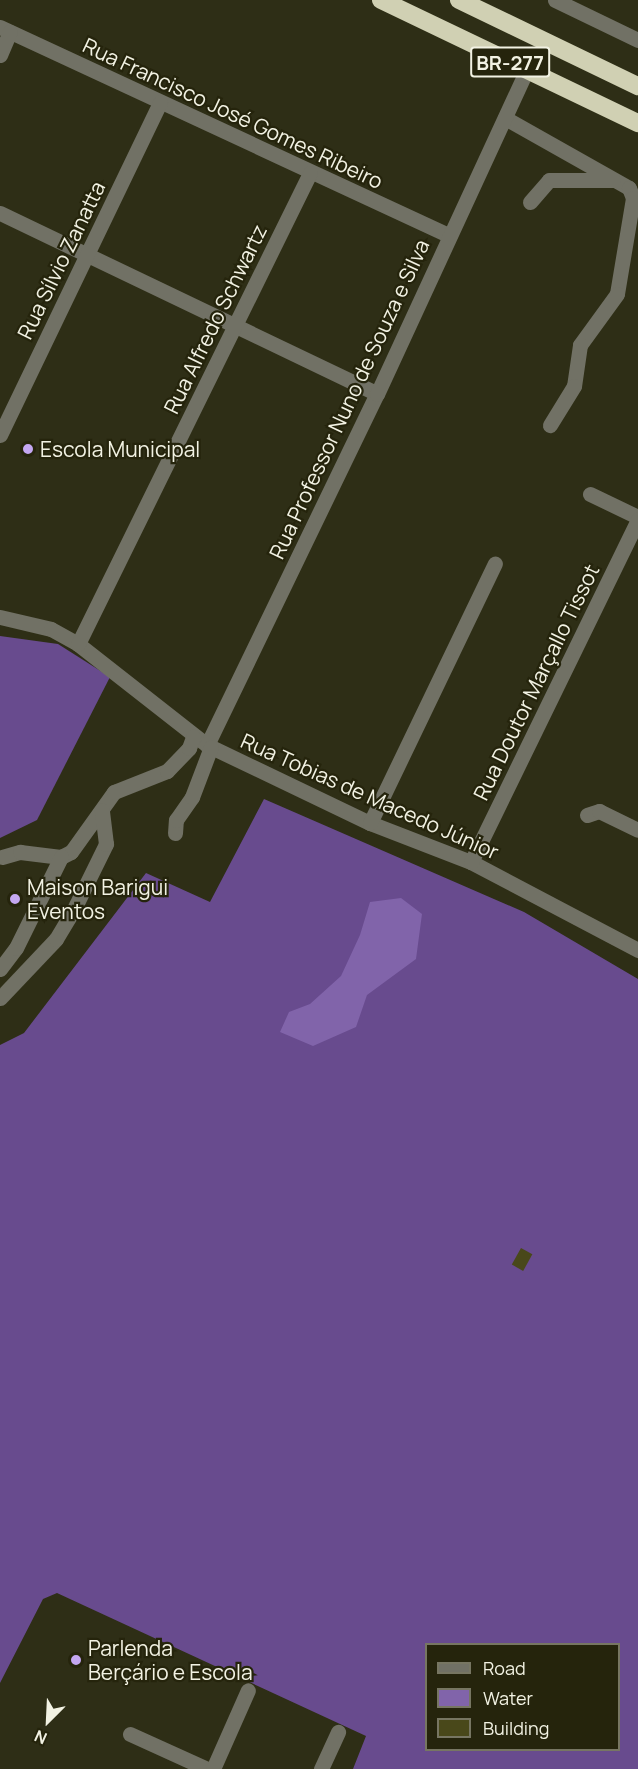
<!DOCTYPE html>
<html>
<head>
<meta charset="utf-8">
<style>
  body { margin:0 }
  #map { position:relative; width:638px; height:1769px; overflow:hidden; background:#2e2e16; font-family:Manrope,sans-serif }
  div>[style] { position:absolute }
  .forest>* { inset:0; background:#684b8e }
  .water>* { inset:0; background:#8164aa }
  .building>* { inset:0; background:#49481a; transform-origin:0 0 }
  .minor>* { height:15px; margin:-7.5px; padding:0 7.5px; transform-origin:7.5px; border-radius:7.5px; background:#717165 }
  .highway>* { height:18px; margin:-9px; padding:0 9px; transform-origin:9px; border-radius:9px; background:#d0d0b3 }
  .dots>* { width:16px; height:16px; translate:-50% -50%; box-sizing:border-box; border:3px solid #25240c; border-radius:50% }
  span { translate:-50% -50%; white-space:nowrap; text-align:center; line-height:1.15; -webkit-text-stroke:4.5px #25240c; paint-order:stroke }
  .shield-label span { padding:2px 4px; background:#25240c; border:2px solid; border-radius:4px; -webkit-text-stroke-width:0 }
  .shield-label { font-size:20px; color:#f2f2e3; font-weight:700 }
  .street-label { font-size:21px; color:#f2f2e3 }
  .poi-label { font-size:21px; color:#f2f2e3 }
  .left { translate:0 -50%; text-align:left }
  .legend { position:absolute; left:425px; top:1643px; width:195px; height:108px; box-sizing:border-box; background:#25240c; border:2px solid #777662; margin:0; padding:8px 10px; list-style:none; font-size:18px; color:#f2f2e3 }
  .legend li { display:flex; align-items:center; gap:12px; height:30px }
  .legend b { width:30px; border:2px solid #777662 }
  .north { position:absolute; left:18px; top:1691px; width:60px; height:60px; -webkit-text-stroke:4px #25240c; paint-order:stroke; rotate:204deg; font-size:16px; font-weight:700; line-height:24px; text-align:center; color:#f2f2e3 }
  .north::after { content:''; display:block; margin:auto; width:21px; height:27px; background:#f2f2e3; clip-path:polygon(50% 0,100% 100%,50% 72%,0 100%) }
</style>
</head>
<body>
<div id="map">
  <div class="forest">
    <i style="clip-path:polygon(0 636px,58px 644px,110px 677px,37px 820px,0 838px)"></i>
    <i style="clip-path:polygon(evenodd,264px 799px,524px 912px,638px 979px,638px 1769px,353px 1769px,366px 1736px,57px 1593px,43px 1599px,0 1683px,0 1045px,24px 1033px,146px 873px,210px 902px,264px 799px,426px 1644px,618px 1644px,618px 1750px,426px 1750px,426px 1644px)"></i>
  </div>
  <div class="water">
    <i style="clip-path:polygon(401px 898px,422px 914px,416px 959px,367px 995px,356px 1027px,313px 1046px,280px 1032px,289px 1012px,310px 1004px,341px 976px,360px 935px,370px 902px)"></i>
  </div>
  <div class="building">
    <i style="left:521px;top:1248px;width:13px;height:19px;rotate:29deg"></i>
  </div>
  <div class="minor">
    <i style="left:555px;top:0;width:92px;rotate:25.7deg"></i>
    <i style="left:0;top:27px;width:495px;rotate:24.9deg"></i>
    <i style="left:0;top:55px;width:25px;rotate:-67deg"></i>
    <i style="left:505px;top:118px;width:142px;rotate:29.4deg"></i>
    <i style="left:629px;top:188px;width:11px;rotate:68deg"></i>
    <i style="left:633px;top:198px;width:97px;rotate:99.5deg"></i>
    <i style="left:617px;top:294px;width:63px;rotate:126deg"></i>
    <i style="left:580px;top:345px;width:41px;rotate:98.3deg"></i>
    <i style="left:574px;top:386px;width:46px;rotate:121.6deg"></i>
    <i style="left:530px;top:202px;width:29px;rotate:-49deg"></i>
    <i style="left:549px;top:180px;width:64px"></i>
    <i style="left:0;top:213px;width:418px;rotate:25.6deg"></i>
    <i style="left:0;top:435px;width:369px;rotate:-64.3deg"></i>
    <i style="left:590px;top:494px;width:53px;rotate:25.6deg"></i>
    <i style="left:0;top:617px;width:52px;rotate:13.2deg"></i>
    <i style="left:51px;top:629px;width:31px;rotate:29deg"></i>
    <i style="left:78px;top:644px;width:164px;rotate:38.1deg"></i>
    <i style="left:207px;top:745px;width:181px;rotate:25.6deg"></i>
    <i style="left:370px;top:823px;width:108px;rotate:21.1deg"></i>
    <i style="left:471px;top:862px;width:189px;rotate:27.8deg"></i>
    <i style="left:78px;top:644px;width:525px;rotate:-63.78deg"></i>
    <i style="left:207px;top:745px;width:390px;rotate:-64.2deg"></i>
    <i style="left:377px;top:394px;width:357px;rotate:-65.2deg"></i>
    <i style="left:587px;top:815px;width:13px;rotate:-18deg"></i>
    <i style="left:599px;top:811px;width:43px;rotate:26deg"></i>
    <i style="left:370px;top:823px;width:288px;rotate:-64.3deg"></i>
    <i style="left:175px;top:833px;width:13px;rotate:-86deg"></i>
    <i style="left:176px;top:820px;width:28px;rotate:-55deg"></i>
    <i style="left:192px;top:797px;width:53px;rotate:-69.2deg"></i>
    <i style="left:2px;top:857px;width:19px;rotate:-16deg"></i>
    <i style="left:20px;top:852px;width:41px;rotate:7deg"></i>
    <i style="left:61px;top:857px;width:11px;rotate:-27deg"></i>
    <i style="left:71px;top:852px;width:74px;rotate:-54.4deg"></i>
    <i style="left:114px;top:792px;width:57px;rotate:-21.6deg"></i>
    <i style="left:167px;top:771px;width:32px;rotate:-46deg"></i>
    <i style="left:189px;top:748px;width:12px;rotate:-70deg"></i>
    <i style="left:471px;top:862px;width:381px;rotate:-64deg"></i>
    <i style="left:0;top:969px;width:26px;rotate:-53deg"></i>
    <i style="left:16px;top:948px;width:102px;rotate:-63.7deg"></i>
    <i style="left:0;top:998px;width:81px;rotate:-46.5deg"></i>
    <i style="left:56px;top:939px;width:33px;rotate:-59deg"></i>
    <i style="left:73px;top:911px;width:75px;rotate:-63.8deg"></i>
    <i style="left:106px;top:844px;width:34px;rotate:-97deg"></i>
    <i style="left:130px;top:1734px;width:85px;rotate:24.4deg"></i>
    <i style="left:213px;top:1769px;width:86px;rotate:-66.1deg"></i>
    <i style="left:321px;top:1769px;width:41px;rotate:-65.3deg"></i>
  </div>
  <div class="highway">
    <i style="left:381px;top:0;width:285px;rotate:25.6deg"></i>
    <i style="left:459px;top:0;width:199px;rotate:25.7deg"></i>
  </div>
  <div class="dots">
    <i style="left:28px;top:449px;background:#c4a7f1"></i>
    <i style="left:15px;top:899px;background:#c4a7f1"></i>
    <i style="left:76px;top:1660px;background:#c4a7f1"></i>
  </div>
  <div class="shield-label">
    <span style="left:510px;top:62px">BR-277</span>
  </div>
  <div class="street-label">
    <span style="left:233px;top:113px;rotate:25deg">Rua Francisco José Gomes Ribeiro</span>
    <span style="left:61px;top:260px;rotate:-64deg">Rua Sílvio Zanatta</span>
    <span style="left:215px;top:319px;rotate:-64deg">Rua Alfredo Schwartz</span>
    <span style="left:349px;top:399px;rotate:-65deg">Rua Professor Nuno de Souza e Silva</span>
    <span style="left:536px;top:682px;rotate:-64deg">Rua Doutor Marçallo Tissot</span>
    <span style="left:370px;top:796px;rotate:24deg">Rua Tobias de Macedo Júnior</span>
  </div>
  <div class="poi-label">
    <span class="left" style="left:40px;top:449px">Escola Municipal</span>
    <span class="left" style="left:27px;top:899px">Maison Barigui<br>Eventos</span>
    <span class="left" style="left:88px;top:1660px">Parlenda<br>Berçário e Escola</span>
  </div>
  <ul class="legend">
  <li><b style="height:8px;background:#717165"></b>Road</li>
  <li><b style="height:16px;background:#8164aa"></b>Water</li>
  <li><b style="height:16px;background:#49481a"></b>Building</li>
  </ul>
  <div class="north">N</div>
</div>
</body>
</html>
